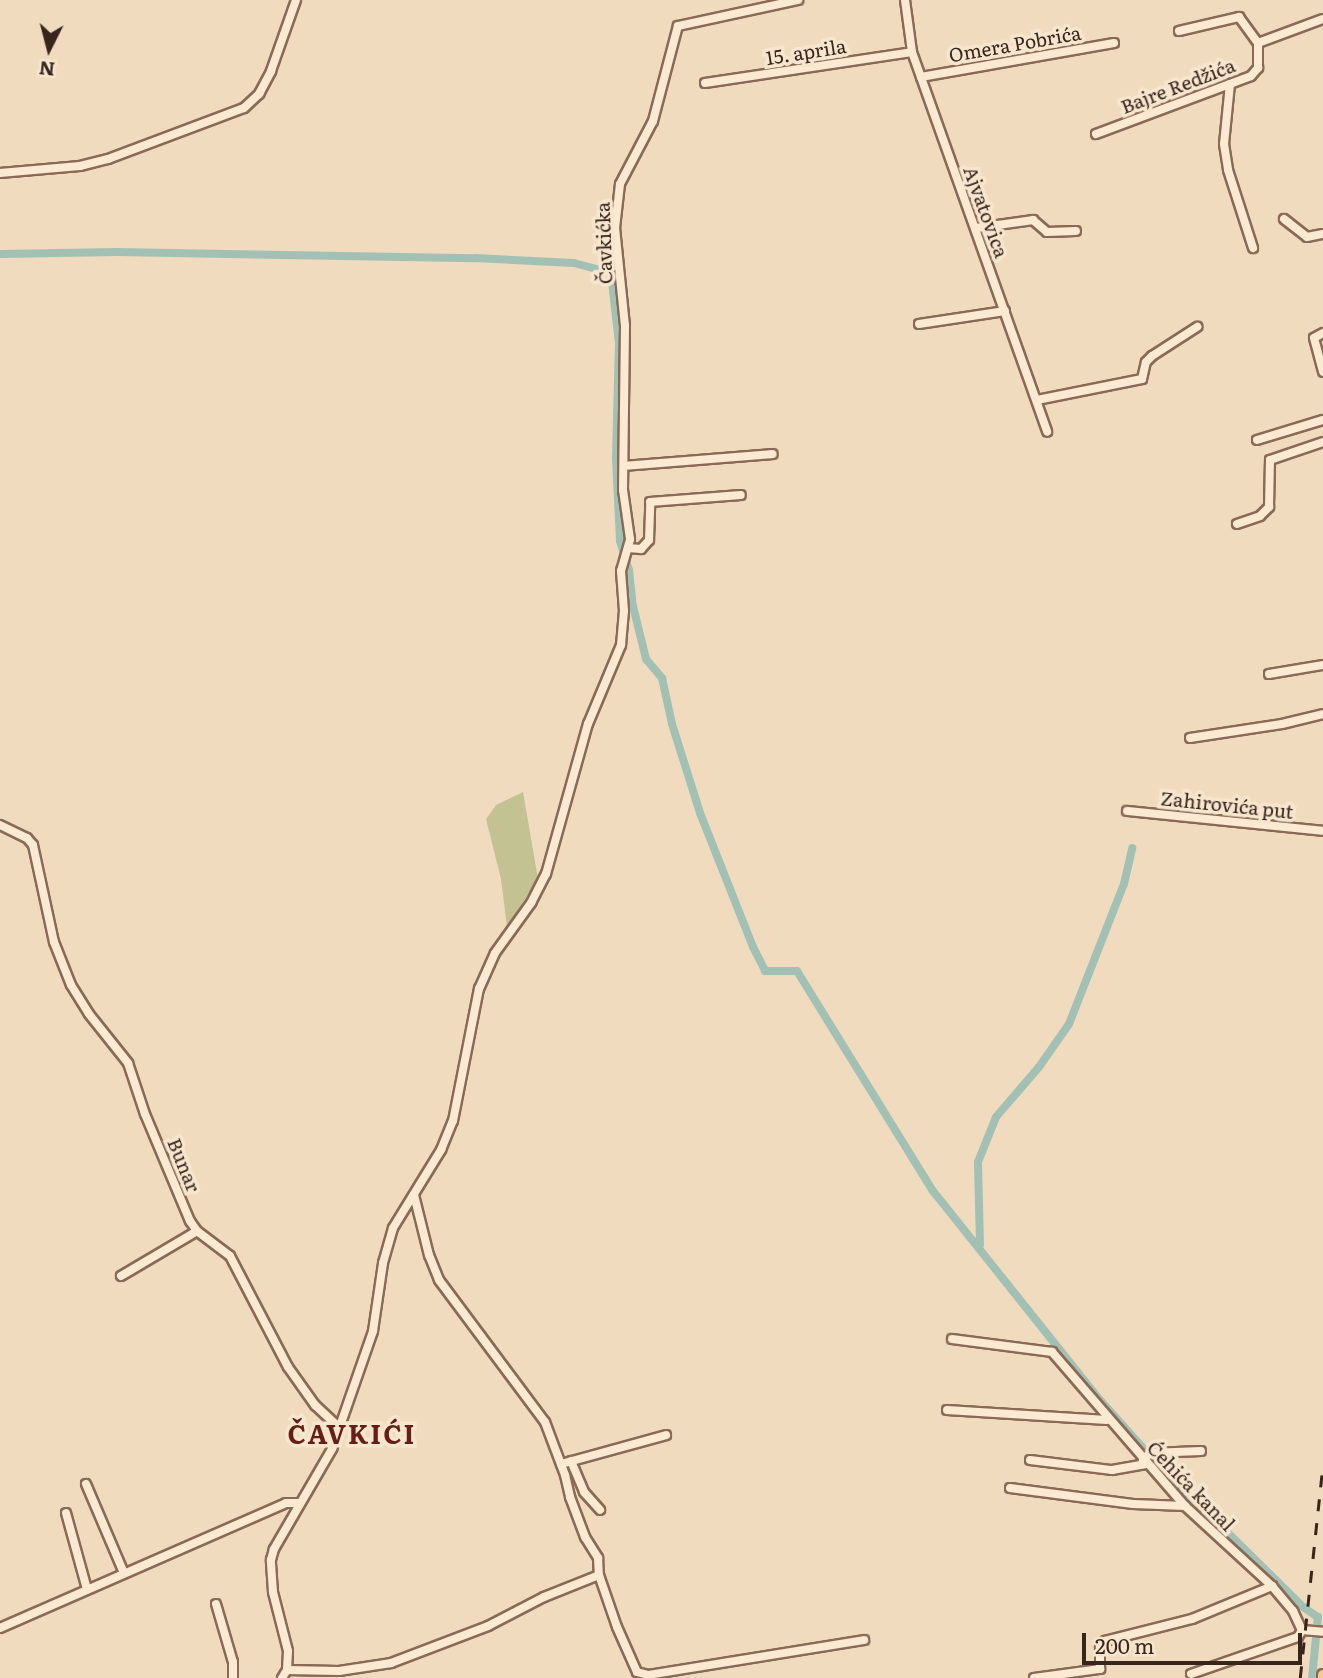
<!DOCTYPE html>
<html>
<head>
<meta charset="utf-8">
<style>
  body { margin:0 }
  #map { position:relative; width:1323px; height:1678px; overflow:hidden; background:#f0dbbe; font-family:Literata,serif }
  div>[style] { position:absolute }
  .cemetery>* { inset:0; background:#c3c292 }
  .canal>* { height:8px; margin:-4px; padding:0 4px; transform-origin:4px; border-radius:4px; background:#a2c1b4 }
  .roads { filter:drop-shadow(2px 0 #896a56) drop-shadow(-2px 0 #896a56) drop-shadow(0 2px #896a56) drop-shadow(0 -2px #896a56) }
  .minor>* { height:8px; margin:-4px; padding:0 4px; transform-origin:4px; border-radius:4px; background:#fbe9d2 }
  .major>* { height:10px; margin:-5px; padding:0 5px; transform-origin:5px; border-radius:5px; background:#f6ca93 }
  .rail>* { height:2.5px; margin-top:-1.25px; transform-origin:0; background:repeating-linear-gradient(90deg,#38251c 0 12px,transparent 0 24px) }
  span { translate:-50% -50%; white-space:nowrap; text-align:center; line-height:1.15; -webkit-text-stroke:7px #f7e6ce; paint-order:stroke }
  .street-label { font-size:19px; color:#38251c }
  .district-label { font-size:26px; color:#671e19; font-weight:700; letter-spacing:2px }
  .north { position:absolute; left:14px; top:14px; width:70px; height:70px; -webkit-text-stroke:5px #f7e6ce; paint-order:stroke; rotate:186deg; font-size:19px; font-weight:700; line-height:28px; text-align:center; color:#38251c }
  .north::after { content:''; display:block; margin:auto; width:24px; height:32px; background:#38251c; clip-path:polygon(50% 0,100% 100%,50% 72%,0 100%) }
  .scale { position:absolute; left:1082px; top:1633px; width:220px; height:32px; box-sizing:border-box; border:4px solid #38251c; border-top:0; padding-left:9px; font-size:21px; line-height:24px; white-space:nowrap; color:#38251c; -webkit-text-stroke:5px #f7e6ce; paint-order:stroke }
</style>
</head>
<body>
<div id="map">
  <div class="cemetery">
    <i style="clip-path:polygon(523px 792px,538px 879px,507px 927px,501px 879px,486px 819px,496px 805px)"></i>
  </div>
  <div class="canal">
    <i style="left:0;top:254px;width:117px;rotate:-1deg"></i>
    <i style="left:117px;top:252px;width:358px;rotate:1deg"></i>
    <i style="left:475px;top:258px;width:99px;rotate:2.9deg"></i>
    <i style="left:574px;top:263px;width:38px;rotate:15deg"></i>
    <i style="left:611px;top:273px;width:70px;rotate:83.5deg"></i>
    <i style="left:619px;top:343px;width:116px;rotate:91.5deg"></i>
    <i style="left:616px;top:459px;width:82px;rotate:87.2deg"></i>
    <i style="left:620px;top:541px;width:30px;rotate:73deg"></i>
    <i style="left:629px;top:570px;width:36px;rotate:84deg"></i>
    <i style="left:633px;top:606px;width:55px;rotate:76.2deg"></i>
    <i style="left:646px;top:659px;width:25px;rotate:50deg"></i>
    <i style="left:662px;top:678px;width:47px;rotate:77.7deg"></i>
    <i style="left:672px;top:724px;width:93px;rotate:72.5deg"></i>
    <i style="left:700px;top:813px;width:144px;rotate:68.4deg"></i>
    <i style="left:753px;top:947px;width:27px;rotate:63deg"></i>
    <i style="left:765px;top:971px;width:32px"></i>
    <i style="left:797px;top:971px;width:259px;rotate:58.3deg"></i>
    <i style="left:933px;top:1191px;width:268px;rotate:51.4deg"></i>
    <i style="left:1100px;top:1400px;width:76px;rotate:48.2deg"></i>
    <i style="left:1151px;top:1457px;width:214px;rotate:44.6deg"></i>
    <i style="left:1303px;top:1607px;width:18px;rotate:34deg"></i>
    <i style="left:1318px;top:1617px;width:61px;rotate:95.6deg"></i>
    <i style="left:980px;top:1245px;width:83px;rotate:-91.4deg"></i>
    <i style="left:978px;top:1162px;width:48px;rotate:-68.2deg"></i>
    <i style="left:996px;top:1117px;width:66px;rotate:-49.3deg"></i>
    <i style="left:1039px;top:1067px;width:52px;rotate:-55.1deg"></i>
    <i style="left:1069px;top:1024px;width:150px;rotate:-68.6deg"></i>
    <i style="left:1124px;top:884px;width:37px;rotate:-77deg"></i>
  </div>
  <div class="roads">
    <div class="minor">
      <i style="left:905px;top:0;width:52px;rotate:82.3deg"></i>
      <i style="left:912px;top:52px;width:403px;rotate:70.4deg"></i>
      <i style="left:1179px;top:31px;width:62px;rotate:-13.1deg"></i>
      <i style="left:1239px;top:17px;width:32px;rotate:54deg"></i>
      <i style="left:921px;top:77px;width:196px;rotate:-10deg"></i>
      <i style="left:705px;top:83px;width:209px;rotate:-8.5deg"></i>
      <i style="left:1230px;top:84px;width:60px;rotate:95.7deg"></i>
      <i style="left:1224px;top:144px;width:26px;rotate:81deg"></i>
      <i style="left:1228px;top:170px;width:82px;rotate:72.2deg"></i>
      <i style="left:1096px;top:134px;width:165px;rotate:-20.5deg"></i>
      <i style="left:1251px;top:76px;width:11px;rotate:-49deg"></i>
      <i style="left:1258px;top:68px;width:25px;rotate:-90deg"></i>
      <i style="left:1258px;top:43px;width:69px;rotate:-20.3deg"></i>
      <i style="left:0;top:173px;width:80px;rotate:-5deg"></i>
      <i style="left:80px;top:166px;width:29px;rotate:-14deg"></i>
      <i style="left:108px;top:159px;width:145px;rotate:-20.6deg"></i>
      <i style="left:244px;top:108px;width:21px;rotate:-43deg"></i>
      <i style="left:259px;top:94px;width:26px;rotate:-62deg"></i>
      <i style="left:271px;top:71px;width:75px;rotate:-70.6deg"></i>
      <i style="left:1284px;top:219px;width:29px;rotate:38deg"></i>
      <i style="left:1307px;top:237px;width:16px;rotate:-11deg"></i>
      <i style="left:976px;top:228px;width:58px;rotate:-8deg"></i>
      <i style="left:1033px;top:220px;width:18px;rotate:41deg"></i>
      <i style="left:1047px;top:232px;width:29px;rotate:-2deg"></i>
      <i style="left:919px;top:324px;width:87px;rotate:-8.6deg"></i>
      <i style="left:1323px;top:333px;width:10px;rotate:151deg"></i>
      <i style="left:1314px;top:338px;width:35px;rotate:75deg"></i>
      <i style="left:1037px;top:400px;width:107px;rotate:-11.3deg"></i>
      <i style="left:1142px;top:379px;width:17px;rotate:-77deg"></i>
      <i style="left:1146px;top:362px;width:8px;rotate:-45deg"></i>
      <i style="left:1152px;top:356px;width:54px;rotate:-32.8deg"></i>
      <i style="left:1257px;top:440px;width:69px;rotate:-16.9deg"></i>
      <i style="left:624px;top:466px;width:149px;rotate:-4.6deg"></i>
      <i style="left:1237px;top:524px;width:24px;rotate:-19deg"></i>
      <i style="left:1260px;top:516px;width:13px;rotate:-45deg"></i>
      <i style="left:1269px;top:507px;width:47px;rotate:-88.8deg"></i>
      <i style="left:1270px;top:460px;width:56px;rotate:-18.8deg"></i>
      <i style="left:628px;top:548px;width:13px;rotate:4deg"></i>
      <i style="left:641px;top:549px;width:12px;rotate:-48deg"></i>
      <i style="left:649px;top:540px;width:38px;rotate:-88deg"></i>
      <i style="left:650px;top:502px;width:91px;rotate:-4.4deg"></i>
      <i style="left:1269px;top:674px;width:55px;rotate:-9.5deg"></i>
      <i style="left:1190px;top:738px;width:93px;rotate:-8.7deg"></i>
      <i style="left:1282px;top:724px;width:42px;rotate:-13.7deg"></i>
      <i style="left:1127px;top:811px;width:197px;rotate:5.8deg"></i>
      <i style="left:0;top:825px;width:30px;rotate:26deg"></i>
      <i style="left:27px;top:838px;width:9px;rotate:49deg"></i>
      <i style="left:33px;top:845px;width:99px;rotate:77.8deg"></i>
      <i style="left:54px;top:942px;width:46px;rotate:68.4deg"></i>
      <i style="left:71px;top:985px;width:34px;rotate:58deg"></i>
      <i style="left:89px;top:1014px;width:63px;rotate:51.5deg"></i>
      <i style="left:128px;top:1063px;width:54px;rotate:71.6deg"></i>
      <i style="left:145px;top:1114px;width:116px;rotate:67.2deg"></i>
      <i style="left:190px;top:1221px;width:12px;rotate:55deg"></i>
      <i style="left:197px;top:1231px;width:41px;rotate:37.1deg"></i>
      <i style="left:230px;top:1256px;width:125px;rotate:62.4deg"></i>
      <i style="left:288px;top:1367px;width:47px;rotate:54.6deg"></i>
      <i style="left:315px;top:1405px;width:33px;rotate:43deg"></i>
      <i style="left:414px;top:1195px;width:62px;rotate:76deg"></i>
      <i style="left:429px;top:1255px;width:27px;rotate:68deg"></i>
      <i style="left:439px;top:1280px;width:177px;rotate:53.3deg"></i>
      <i style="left:545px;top:1422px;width:57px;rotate:69.3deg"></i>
      <i style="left:565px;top:1475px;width:23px;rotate:77deg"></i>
      <i style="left:570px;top:1497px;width:43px;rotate:69.4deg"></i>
      <i style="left:585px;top:1537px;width:25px;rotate:58deg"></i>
      <i style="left:598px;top:1558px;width:17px;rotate:87deg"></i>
      <i style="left:599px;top:1575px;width:55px;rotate:70.9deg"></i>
      <i style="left:617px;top:1627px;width:49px;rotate:66deg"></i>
      <i style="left:637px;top:1672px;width:11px;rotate:15deg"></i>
      <i style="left:648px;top:1675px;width:219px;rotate:-9.2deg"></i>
      <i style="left:121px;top:1276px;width:88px;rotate:-30.6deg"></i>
      <i style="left:952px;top:1339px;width:101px;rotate:7.4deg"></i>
      <i style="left:1052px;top:1352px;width:203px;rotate:49.2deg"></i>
      <i style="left:1185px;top:1506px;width:118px;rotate:42.6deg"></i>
      <i style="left:1272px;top:1586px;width:33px;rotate:50deg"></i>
      <i style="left:1293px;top:1611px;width:21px;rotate:65deg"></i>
      <i style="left:1302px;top:1630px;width:21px;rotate:5deg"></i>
      <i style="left:947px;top:1410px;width:160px;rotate:3.6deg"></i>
      <i style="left:1030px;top:1460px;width:83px;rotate:7deg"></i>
      <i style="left:1112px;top:1470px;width:36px;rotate:-10deg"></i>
      <i style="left:1143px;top:1460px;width:10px;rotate:-45deg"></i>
      <i style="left:1150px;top:1453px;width:51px;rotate:-2.2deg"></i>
      <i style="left:571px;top:1461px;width:34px;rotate:67deg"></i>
      <i style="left:584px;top:1492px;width:24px;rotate:48deg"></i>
      <i style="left:561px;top:1464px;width:109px;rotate:-15.4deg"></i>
      <i style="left:86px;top:1484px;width:97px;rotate:66.9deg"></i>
      <i style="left:1010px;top:1488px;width:124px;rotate:7.4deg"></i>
      <i style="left:1133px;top:1504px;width:52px;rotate:2.2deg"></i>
      <i style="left:66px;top:1513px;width:79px;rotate:74.6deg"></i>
      <i style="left:216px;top:1604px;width:60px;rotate:73.7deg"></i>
      <i style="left:233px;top:1662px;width:16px;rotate:90deg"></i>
      <i style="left:0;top:1628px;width:312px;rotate:-23.6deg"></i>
      <i style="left:286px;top:1503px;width:13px"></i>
      <i style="left:287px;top:1670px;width:52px;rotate:1.1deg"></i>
      <i style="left:339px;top:1671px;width:53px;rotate:-8.7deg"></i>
      <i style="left:391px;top:1663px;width:104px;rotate:-20.9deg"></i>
      <i style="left:488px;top:1626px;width:63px;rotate:-27.4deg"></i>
      <i style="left:544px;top:1597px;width:59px;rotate:-21.8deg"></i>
      <i style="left:1191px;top:1674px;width:113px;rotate:-19.1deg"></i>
      <i style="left:1298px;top:1637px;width:8px;rotate:-60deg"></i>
      <i style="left:282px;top:1678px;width:9px;rotate:-58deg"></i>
      <i style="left:287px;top:1670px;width:19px;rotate:-87deg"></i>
      <i style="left:288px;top:1651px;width:61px;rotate:-104.3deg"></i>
      <i style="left:273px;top:1592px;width:32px;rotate:-94deg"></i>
      <i style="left:271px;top:1560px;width:11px;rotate:-75deg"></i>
      <i style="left:274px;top:1549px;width:116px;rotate:-59.9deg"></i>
      <i style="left:332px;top:1449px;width:125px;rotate:-70.8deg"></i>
      <i style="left:373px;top:1331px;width:69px;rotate:-81.6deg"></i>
      <i style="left:383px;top:1263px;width:36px;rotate:-74deg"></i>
      <i style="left:393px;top:1228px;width:92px;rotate:-58.4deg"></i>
      <i style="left:441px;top:1150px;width:31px;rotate:-68deg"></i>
      <i style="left:453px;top:1121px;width:135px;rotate:-78.9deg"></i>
      <i style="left:479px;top:989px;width:39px;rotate:-66deg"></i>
      <i style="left:495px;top:953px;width:62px;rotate:-54.2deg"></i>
      <i style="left:531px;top:903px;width:33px;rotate:-63deg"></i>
      <i style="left:546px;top:874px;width:156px;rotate:-74.4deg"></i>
      <i style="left:588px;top:724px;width:86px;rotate:-67.3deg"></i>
      <i style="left:621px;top:645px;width:34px;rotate:-85deg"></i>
      <i style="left:624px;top:611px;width:40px;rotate:-94.3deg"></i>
      <i style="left:621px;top:571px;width:33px;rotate:-74deg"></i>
      <i style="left:630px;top:539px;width:49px;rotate:-98.1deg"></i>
      <i style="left:623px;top:490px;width:164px;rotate:-89.3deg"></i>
      <i style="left:625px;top:326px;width:99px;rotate:-95.8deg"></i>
      <i style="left:615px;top:228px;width:44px;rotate:-83.5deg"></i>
      <i style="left:620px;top:184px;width:71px;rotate:-62.4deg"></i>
      <i style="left:653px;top:121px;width:98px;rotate:-75.3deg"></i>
      <i style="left:678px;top:26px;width:123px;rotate:-12.2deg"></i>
      <i style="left:1034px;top:1678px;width:67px;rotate:-7.8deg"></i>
      <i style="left:1100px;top:1669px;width:22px;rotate:-90deg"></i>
      <i style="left:1100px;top:1647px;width:8px;rotate:-50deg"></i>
      <i style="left:1105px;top:1641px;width:90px;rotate:-14.2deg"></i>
      <i style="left:1192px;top:1619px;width:87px;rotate:-22.4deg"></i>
    </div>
    <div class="major">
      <i style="left:1323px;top:1678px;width:3px;rotate:-90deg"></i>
    </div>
  </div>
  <div class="rail">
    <i style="left:1300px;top:1678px;width:215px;rotate:-83.9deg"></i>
  </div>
  <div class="street-label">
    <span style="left:1015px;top:44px;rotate:-10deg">Omera Pobrića</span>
    <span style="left:806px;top:52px;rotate:-9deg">15. aprila</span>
    <span style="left:1178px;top:86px;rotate:-21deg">Bajre Redžića</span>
    <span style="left:986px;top:212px;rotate:70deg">Ajvatovica</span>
    <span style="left:604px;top:243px;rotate:-92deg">Čavkićka</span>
    <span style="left:1227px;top:805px;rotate:6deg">Zahirovića put</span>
    <span style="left:184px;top:1165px;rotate:68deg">Bunar</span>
    <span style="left:1191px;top:1486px;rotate:46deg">Ćehića kanal</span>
  </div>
  <div class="district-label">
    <span style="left:352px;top:1433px">ČAVKIĆI</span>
  </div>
  <div class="north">N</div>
  <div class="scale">200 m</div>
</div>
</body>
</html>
